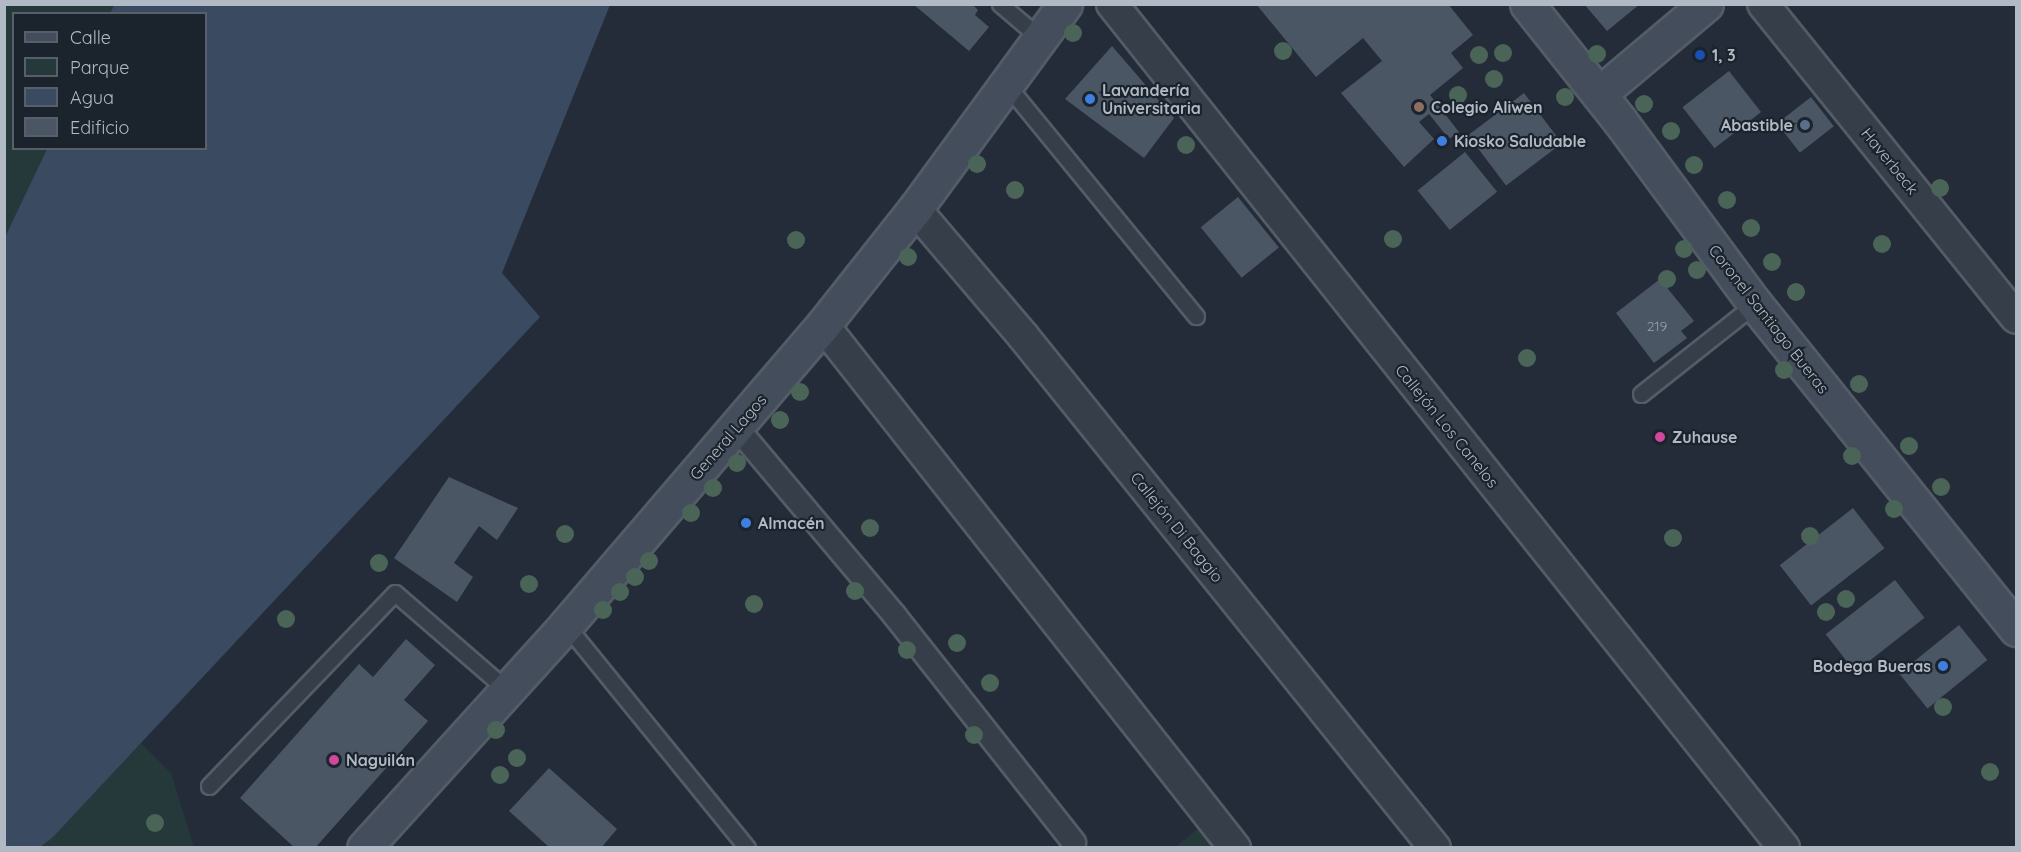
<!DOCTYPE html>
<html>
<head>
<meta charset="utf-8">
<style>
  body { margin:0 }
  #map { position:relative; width:2021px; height:852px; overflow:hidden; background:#232c38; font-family:Quicksand,sans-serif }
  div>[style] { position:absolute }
  .green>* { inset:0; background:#25393a }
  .water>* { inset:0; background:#394a61 }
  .building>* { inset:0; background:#4b5664; transform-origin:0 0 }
  .roads { filter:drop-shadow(2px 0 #545c66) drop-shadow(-2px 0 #545c66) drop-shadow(0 2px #545c66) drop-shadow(0 -2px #545c66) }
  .service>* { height:15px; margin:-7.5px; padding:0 7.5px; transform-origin:7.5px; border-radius:7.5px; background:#363e49 }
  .pedestrian>* { height:22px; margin:-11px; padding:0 11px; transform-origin:11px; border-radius:11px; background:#363e49 }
  .minor>* { height:30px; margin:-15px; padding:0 15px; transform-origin:15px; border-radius:15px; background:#363e49 }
  .secondary>* { height:33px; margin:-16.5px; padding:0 16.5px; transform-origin:16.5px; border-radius:16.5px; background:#444d5b }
  .trees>* { width:18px; height:18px; margin:-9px; border-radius:50%; background:#4a6558 }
  .dots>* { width:16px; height:16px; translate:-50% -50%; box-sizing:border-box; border:3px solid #1b232d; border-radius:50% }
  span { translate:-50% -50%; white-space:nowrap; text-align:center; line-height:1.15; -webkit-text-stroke:4.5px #1b232d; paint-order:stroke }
  .number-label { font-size:14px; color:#98a0ad }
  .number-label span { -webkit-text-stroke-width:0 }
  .poi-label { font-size:16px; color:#b1b9c5; font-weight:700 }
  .left { translate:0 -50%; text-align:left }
  .right { translate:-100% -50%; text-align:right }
  .street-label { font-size:16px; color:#b1b9c5 }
  .frame { position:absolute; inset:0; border:6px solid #b1b9c5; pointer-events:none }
  .legend { position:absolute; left:12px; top:12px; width:195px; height:138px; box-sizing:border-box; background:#1b232d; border:2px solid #575f6a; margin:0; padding:8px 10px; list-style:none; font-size:18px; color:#b1b9c5 }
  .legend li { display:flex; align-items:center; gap:12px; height:30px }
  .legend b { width:30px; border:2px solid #575f6a }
</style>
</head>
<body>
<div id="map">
  <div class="green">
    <i style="clip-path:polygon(5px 5px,115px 5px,110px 13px,14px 14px,14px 148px,47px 149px,5px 237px)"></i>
    <i style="clip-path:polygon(141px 743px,171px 773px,194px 847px,40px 848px)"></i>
    <i style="clip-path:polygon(1200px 827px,1217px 848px,1174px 848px)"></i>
  </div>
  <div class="water">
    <i style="clip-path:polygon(115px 4px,610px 5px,502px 273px,540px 317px,52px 838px,40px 847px,5px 847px,5px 237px,47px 149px,206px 148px,206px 14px,110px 13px)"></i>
  </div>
  <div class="building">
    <i style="clip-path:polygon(913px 4px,972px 4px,978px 10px,975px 15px,989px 27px,969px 51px)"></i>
    <i style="clip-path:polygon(1256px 4px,1448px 4px,1473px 35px,1451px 53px,1463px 68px,1430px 95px,1459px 132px,1449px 139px,1429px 114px,1419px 122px,1434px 139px,1404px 167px,1341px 93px,1382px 61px,1363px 38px,1316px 77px)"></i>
    <i style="clip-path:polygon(1584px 4px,1640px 4px,1607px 31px)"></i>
    <i style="clip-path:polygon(1112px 46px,1174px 118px,1144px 158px,1065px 99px)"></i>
    <i style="left:1729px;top:71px;width:52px;height:59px;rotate:52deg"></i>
    <i style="left:1524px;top:93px;width:63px;height:70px;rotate:53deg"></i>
    <i style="left:1811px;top:97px;width:37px;height:43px;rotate:52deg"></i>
    <i style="left:1465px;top:152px;width:51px;height:61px;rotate:51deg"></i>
    <i style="left:1238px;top:197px;width:65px;height:48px;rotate:51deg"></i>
    <i style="clip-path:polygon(1660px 279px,1694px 321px,1681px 331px,1687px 338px,1654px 363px,1616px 313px)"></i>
    <i style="clip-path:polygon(449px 477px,518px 508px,497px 540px,479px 526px,454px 563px,473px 577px,457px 602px,394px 558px)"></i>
    <i style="left:1853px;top:508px;width:51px;height:93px;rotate:52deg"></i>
    <i style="left:1895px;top:580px;width:48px;height:88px;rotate:52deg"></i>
    <i style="left:1959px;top:625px;width:45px;height:77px;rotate:51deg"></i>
    <i style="clip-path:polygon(406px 639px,435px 665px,404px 700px,428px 721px,315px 848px,295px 848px,240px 798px,359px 664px,373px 677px)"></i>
    <i style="clip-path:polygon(549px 768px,617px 829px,601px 848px,550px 848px,509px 811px)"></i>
  </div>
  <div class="roads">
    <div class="service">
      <i style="left:1000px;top:4px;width:52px;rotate:40.4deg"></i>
      <i style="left:1006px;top:84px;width:300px;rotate:50.7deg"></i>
      <i style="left:1641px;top:394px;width:145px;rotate:-38.3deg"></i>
      <i style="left:566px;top:625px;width:287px;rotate:50.9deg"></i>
      <i style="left:209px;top:786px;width:268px;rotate:-46.1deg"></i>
      <i style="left:395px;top:593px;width:148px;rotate:40.9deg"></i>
    </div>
    <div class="pedestrian">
      <i style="left:736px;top:427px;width:247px;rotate:49.9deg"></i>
      <i style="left:895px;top:616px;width:289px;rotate:51.7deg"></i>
    </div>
    <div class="minor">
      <i style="left:1112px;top:4px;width:1079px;rotate:51.47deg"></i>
      <i style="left:1763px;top:4px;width:403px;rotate:51.1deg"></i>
      <i style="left:915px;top:209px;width:167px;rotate:49.6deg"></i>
      <i style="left:1023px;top:336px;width:657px;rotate:51.18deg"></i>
      <i style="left:823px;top:325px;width:666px;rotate:51.77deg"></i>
    </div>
    <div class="secondary">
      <i style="left:1527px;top:4px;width:149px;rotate:51.5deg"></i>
      <i style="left:1620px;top:121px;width:227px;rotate:53.6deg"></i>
      <i style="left:1755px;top:304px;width:417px;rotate:51.2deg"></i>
      <i style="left:1599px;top:94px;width:140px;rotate:-40.1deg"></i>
      <i style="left:364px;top:848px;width:301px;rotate:-47.8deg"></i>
      <i style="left:566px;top:625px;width:395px;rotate:-49.4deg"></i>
      <i style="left:823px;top:325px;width:148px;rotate:-51.6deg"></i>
      <i style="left:915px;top:209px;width:254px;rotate:-53.8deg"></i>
    </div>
  </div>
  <div class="trees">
    <i style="left:1073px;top:33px"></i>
    <i style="left:1283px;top:51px"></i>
    <i style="left:1503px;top:53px"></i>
    <i style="left:1597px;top:54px"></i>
    <i style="left:1479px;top:55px"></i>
    <i style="left:1494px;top:79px"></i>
    <i style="left:1458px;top:95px"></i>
    <i style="left:1565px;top:97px"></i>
    <i style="left:1644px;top:104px"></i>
    <i style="left:1671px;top:131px"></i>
    <i style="left:1186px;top:145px"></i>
    <i style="left:977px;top:164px"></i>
    <i style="left:1694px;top:165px"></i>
    <i style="left:1940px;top:188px"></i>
    <i style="left:1015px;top:190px"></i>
    <i style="left:1727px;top:200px"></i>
    <i style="left:1751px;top:228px"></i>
    <i style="left:1393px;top:239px"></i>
    <i style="left:796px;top:240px"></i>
    <i style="left:1882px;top:244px"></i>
    <i style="left:1684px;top:249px"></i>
    <i style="left:908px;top:257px"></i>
    <i style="left:1772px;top:262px"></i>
    <i style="left:1697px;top:270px"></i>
    <i style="left:1667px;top:279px"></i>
    <i style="left:1796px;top:292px"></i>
    <i style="left:1527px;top:358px"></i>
    <i style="left:1784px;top:370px"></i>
    <i style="left:1859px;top:384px"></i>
    <i style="left:800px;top:392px"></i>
    <i style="left:780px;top:420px"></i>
    <i style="left:1909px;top:446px"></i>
    <i style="left:1852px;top:456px"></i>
    <i style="left:737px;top:463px"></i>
    <i style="left:1941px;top:487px"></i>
    <i style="left:713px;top:488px"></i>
    <i style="left:1894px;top:509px"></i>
    <i style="left:691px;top:513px"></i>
    <i style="left:870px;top:528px"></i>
    <i style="left:565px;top:534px"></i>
    <i style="left:1810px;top:536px"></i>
    <i style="left:1673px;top:538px"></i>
    <i style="left:649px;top:561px"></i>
    <i style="left:379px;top:563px"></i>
    <i style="left:635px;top:577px"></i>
    <i style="left:529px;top:584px"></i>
    <i style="left:855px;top:591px"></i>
    <i style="left:620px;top:592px"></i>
    <i style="left:1846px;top:599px"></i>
    <i style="left:754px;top:604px"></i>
    <i style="left:603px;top:610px"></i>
    <i style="left:1826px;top:612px"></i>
    <i style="left:286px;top:619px"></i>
    <i style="left:957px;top:643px"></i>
    <i style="left:907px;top:650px"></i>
    <i style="left:990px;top:683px"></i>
    <i style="left:1943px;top:707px"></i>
    <i style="left:496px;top:730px"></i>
    <i style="left:974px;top:735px"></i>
    <i style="left:517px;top:758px"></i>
    <i style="left:1990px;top:772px"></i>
    <i style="left:500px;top:775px"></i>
    <i style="left:155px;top:823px"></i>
  </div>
  <div class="dots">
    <i style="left:1700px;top:55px;background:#1a4fb4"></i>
    <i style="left:1090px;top:99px;background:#3f7fe0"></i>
    <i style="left:1419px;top:107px;background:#8d6e63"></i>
    <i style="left:1805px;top:125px;background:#5c6f8a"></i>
    <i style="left:1442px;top:141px;background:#3f7fe0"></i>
    <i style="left:1660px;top:437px;background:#d1479c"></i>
    <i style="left:746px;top:523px;background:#3f7fe0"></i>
    <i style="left:1943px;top:666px;background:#3f7fe0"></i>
    <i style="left:334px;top:760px;background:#d1479c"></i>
  </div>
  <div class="number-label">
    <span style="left:1657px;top:326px">219</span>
  </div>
  <div class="poi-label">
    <span class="left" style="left:1712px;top:55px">1, 3</span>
    <span class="left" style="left:1102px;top:99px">Lavandería<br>Universitaria</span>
    <span class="left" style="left:1431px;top:107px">Colegio Aliwen</span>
    <span class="right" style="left:1793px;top:125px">Abastible</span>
    <span class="left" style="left:1454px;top:141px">Kiosko Saludable</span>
    <span class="left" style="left:1672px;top:437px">Zuhause</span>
    <span class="left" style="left:758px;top:523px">Almacén</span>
    <span class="right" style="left:1931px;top:666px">Bodega Bueras</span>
    <span class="left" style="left:346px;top:760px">Naguilán</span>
  </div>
  <div class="street-label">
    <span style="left:1890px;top:161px;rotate:51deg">Haverbeck</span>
    <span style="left:1769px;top:319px;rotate:52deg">Coronel Santiago Bueras</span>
    <span style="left:1447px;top:426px;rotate:51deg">Callejón Los Canelos</span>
    <span style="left:728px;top:437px;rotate:-49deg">General Lagos</span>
    <span style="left:1177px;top:527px;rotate:51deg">Callejón Di Baggio</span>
  </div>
  <div class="frame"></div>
  <ul class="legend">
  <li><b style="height:8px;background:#444d5b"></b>Calle</li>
  <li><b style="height:16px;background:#25393a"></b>Parque</li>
  <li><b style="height:16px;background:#394a61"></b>Agua</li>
  <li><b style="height:16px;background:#4b5664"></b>Edificio</li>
  </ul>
</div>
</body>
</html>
